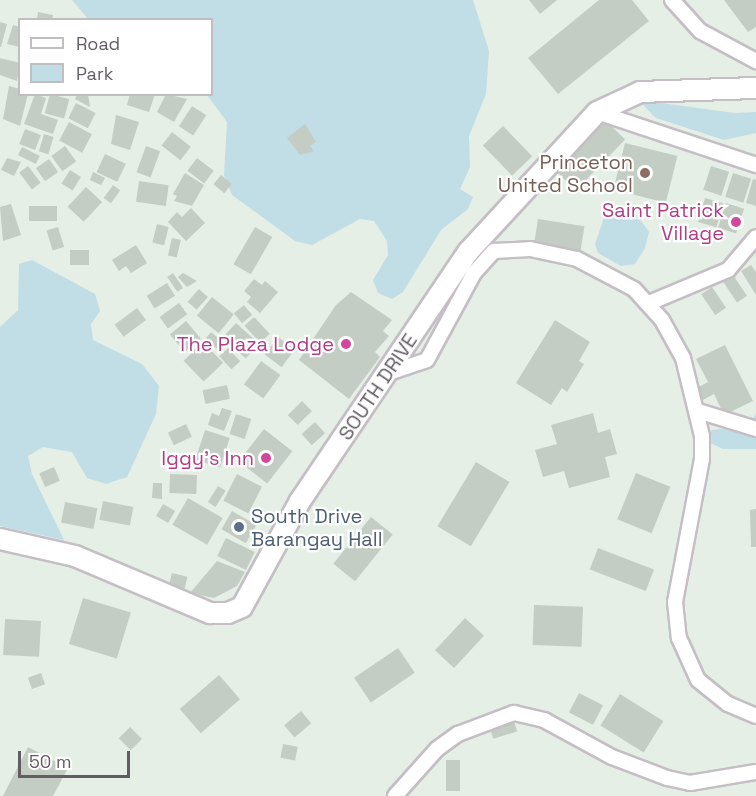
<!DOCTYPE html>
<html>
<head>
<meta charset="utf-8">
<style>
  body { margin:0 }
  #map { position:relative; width:756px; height:796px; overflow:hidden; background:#e5efe5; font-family:"Space Grotesk",sans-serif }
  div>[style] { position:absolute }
  .green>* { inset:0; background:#c1dde6 }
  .building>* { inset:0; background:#c4cdc3; transform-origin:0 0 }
  .roads { filter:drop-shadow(2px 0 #c5bec5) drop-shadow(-2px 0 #c5bec5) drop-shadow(0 2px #c5bec5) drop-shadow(0 -2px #c5bec5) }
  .street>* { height:14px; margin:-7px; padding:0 7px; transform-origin:7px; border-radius:7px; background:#fff }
  .secondary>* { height:20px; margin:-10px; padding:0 10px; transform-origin:10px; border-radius:10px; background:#fff }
  .dots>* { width:16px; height:16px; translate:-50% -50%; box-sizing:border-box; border:3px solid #fff; border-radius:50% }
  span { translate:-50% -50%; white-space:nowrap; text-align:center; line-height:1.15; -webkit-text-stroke:4.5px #fff; paint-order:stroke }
  .education-label { font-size:20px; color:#785e54 }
  .right { translate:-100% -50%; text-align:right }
  .hotel-label { font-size:20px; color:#b23c85 }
  .street-label { font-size:20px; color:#635c65 }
  .service-label { font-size:20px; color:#4e5e75 }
  .left { translate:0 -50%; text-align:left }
  .legend { position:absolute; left:18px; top:18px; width:195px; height:78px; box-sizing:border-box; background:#fff; border:2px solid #c1bec1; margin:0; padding:8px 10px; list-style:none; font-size:18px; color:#635c65 }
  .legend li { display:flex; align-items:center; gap:12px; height:30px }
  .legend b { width:30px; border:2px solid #c1bec1 }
  .scale { position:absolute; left:18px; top:751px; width:112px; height:27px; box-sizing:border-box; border:3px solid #635c65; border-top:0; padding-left:8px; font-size:18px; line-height:21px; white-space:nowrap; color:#635c65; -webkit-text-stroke:4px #fff; paint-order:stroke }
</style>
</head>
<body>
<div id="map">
  <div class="green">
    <i style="clip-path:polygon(72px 0,473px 0,489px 51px,486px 94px,469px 136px,470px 167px,460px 189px,473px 197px,468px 209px,441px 230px,403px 292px,392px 299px,378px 293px,373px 280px,388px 255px,387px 241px,374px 221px,360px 219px,312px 245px,295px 241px,232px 195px,224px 175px,227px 122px,207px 95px,212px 94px,212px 20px,88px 19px)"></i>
    <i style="clip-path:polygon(654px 102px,735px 113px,756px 112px,756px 133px,724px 140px,656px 118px,641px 103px)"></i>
    <i style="clip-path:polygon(618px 206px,636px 214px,649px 232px,645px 248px,635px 264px,621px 266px,598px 253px,595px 244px,606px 212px)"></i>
    <i style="clip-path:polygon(32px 260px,95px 294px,100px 311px,91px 324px,93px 340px,142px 364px,159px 386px,156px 414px,127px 477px,106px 484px,87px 478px,72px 452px,43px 447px,28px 456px,32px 474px,64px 540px,0 526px,0 327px,18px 310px,19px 264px)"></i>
    <i style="clip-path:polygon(756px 413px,756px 449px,723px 449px,706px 441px,712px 430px,750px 425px)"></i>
  </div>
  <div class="building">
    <i style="clip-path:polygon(529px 0,557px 0,540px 14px)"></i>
    <i style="clip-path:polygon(599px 0,632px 0,649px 21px,558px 94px,528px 58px)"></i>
    <i style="clip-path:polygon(724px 0,756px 0,756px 27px,748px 32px)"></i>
    <i style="clip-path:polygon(38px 12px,53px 15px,52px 20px,37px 20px)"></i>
    <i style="clip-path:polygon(0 22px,7px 24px,1px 47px,0 47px)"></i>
    <i style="clip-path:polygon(13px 25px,20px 27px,20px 47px,7px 44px)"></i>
    <i style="clip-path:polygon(0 58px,20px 63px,17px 81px,0 75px)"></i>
    <i style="clip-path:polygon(9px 86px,20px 89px,20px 94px,28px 94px,20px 126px,3px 119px)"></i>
    <i style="clip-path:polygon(35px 94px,46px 98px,41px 114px,58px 120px,53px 134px,24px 124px)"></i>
    <i style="left:50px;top:94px;width:20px;height:20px;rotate:15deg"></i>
    <i style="clip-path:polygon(77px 94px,88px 94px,90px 107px,75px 99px)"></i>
    <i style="clip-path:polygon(130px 94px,155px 94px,149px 112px,127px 105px)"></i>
    <i style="clip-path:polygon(166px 94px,187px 99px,174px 122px,157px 112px)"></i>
    <i style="left:76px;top:103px;width:22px;height:17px;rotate:27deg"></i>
    <i style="left:192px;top:106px;width:17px;height:24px;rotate:33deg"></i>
    <i style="clip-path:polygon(116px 115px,139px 122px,130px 150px,111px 144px)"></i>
    <i style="left:605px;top:120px;width:28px;height:71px;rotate:44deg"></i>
    <i style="left:69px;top:122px;width:26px;height:21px;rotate:28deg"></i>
    <i style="clip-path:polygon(305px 124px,316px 142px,310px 146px,314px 151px,300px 155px,287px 138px)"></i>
    <i style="left:503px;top:126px;width:42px;height:28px;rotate:46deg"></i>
    <i style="left:25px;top:129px;width:17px;height:16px;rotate:21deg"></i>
    <i style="left:172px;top:132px;width:24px;height:17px;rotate:38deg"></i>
    <i style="left:44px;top:134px;width:10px;height:18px;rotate:17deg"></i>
    <i style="left:625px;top:143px;width:54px;height:48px;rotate:14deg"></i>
    <i style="left:65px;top:146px;width:19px;height:17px;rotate:54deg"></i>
    <i style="left:146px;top:146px;width:15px;height:28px;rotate:20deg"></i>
    <i style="left:22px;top:147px;width:20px;height:9px;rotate:27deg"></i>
    <i style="left:105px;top:154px;width:23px;height:20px;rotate:25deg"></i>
    <i style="clip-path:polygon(7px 158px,21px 162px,14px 176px,1px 170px)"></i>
    <i style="left:197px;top:158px;width:21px;height:16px;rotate:37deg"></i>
    <i style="left:49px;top:159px;width:16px;height:16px;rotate:55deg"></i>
    <i style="left:28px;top:166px;width:21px;height:11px;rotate:53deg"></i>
    <i style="left:711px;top:166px;width:19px;height:25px;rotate:18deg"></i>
    <i style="left:70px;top:170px;width:13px;height:16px;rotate:32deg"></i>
    <i style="clip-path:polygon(93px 172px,105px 178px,101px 185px,90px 180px)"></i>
    <i style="clip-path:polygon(185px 173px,204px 185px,192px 206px,174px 201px,177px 196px,173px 194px)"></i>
    <i style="left:733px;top:173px;width:19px;height:25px;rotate:18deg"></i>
    <i style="left:221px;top:175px;width:14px;height:12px;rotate:39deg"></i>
    <i style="clip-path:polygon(753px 179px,756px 180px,756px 206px,746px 203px)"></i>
    <i style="left:139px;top:181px;width:30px;height:21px;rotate:8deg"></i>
    <i style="left:113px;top:185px;width:9px;height:16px;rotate:36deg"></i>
    <i style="left:86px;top:187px;width:22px;height:27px;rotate:43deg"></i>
    <i style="left:705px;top:198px;width:19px;height:25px;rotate:16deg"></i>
    <i style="left:726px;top:203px;width:19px;height:26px;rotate:18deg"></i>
    <i style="clip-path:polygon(11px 204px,21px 235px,3px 241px,0 207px)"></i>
    <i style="left:57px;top:206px;width:15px;height:28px;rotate:90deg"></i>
    <i style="clip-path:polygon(191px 208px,205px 223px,186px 241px,168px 222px,177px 212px,182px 217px)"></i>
    <i style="left:538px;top:219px;width:47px;height:28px;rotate:9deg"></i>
    <i style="left:157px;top:224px;width:12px;height:19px;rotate:14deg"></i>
    <i style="left:58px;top:227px;width:21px;height:12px;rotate:73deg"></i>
    <i style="left:255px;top:227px;width:20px;height:43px;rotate:30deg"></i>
    <i style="left:172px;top:238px;width:9px;height:18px;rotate:13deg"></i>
    <i style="clip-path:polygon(136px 245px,147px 263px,131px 273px,126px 266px,119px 271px,112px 260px)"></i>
    <i style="left:70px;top:250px;width:19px;height:15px"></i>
    <i style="clip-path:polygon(751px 265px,756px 272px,756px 295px,741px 271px)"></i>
    <i style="left:173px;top:273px;width:18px;height:7px;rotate:56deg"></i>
    <i style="clip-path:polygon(183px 273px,197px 281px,187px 287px,178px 277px)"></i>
    <i style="left:733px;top:275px;width:25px;height:12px;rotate:56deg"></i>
    <i style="clip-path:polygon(254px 279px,262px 285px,265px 281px,278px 292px,260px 313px,247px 302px,251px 297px,244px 291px)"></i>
    <i style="left:167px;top:283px;width:15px;height:24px;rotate:58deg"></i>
    <i style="left:712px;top:287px;width:25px;height:13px;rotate:56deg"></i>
    <i style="left:199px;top:289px;width:12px;height:17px;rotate:42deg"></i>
    <i style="clip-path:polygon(351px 292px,392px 320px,383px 331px,389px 336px,375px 352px,380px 357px,349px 399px,299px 360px,336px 305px)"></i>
    <i style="left:212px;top:297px;width:28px;height:24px;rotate:39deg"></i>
    <i style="left:179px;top:303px;width:14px;height:24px;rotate:54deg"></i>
    <i style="left:244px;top:305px;width:13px;height:13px;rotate:51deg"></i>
    <i style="left:137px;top:308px;width:15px;height:28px;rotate:53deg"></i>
    <i style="left:254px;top:317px;width:23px;height:13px;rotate:47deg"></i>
    <i style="clip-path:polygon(555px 320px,590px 342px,579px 361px,584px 364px,567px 392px,562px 388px,551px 405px,516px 383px)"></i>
    <i style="left:186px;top:321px;width:23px;height:21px;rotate:50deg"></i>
    <i style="left:236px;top:323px;width:31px;height:20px;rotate:42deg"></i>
    <i style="left:211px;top:332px;width:17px;height:9px;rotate:40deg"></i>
    <i style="left:278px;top:337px;width:21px;height:22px;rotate:37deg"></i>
    <i style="left:203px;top:342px;width:29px;height:27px;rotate:46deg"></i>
    <i style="clip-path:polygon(725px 345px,753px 401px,724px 415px,714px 394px,701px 401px,695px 389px,708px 382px,696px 359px)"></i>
    <i style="left:228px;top:348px;width:18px;height:12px;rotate:47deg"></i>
    <i style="left:261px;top:361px;width:24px;height:29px;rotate:36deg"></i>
    <i style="left:227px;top:385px;width:14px;height:25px;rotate:78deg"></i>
    <i style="left:302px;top:401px;width:14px;height:20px;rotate:45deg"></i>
    <i style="clip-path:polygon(222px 408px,232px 411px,224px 431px,208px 425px,212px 413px,219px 416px)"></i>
    <i style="clip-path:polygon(593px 413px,598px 433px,610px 429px,617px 454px,605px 457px,610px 477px,569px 488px,564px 471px,543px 477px,535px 450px,557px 444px,551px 425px)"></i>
    <i style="left:236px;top:414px;width:16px;height:21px;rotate:18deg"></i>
    <i style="left:315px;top:422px;width:15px;height:18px;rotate:48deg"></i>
    <i style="left:186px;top:424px;width:14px;height:20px;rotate:65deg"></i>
    <i style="left:264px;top:429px;width:36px;height:41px;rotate:38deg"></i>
    <i style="left:205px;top:430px;width:26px;height:31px;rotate:18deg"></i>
    <i style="left:476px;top:462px;width:39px;height:75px;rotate:31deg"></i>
    <i style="left:54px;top:467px;width:15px;height:16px;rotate:67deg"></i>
    <i style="left:636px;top:473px;width:37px;height:50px;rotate:22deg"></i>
    <i style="left:170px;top:474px;width:27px;height:19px;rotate:2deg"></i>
    <i style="left:237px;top:474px;width:28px;height:30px;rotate:27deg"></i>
    <i style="clip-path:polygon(153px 483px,162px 483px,162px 499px,152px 498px)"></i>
    <i style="left:218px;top:486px;width:9px;height:19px;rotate:32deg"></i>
    <i style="left:188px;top:498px;width:40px;height:31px;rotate:30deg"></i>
    <i style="left:103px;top:501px;width:31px;height:19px;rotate:11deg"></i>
    <i style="left:65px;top:502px;width:33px;height:21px;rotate:11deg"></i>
    <i style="left:163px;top:504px;width:14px;height:14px;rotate:30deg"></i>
    <i style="clip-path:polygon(756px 509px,756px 547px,751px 547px,750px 510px)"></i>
    <i style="left:232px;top:511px;width:28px;height:21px;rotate:30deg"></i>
    <i style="left:371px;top:517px;width:28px;height:60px;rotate:39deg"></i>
    <i style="left:226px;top:538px;width:32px;height:20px;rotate:26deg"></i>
    <i style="left:598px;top:548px;width:60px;height:23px;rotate:21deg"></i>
    <i style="clip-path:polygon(217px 561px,245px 572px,237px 586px,214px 598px,190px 593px)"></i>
    <i style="left:172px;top:573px;width:16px;height:12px;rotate:14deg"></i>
    <i style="left:83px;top:598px;width:50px;height:48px;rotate:17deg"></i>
    <i style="left:534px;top:605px;width:49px;height:40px;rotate:2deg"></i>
    <i style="left:465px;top:618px;width:26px;height:44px;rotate:43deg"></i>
    <i style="left:5px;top:619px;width:36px;height:36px;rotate:3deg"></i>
    <i style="left:398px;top:648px;width:30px;height:53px;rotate:56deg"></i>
    <i style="left:41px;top:673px;width:12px;height:14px;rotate:70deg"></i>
    <i style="left:219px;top:675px;width:32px;height:52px;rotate:49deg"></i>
    <i style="left:579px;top:693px;width:27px;height:22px;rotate:27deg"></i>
    <i style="left:620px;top:694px;width:51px;height:37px;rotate:32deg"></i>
    <i style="left:301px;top:711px;width:16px;height:22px;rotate:50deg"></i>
    <i style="left:513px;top:718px;width:14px;height:25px;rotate:73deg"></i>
    <i style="left:130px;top:727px;width:17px;height:16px;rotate:45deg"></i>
    <i style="left:283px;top:744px;width:15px;height:14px;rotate:11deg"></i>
    <i style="clip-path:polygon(28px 747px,68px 768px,53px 796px,3px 796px)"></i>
    <i style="left:446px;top:760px;width:14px;height:31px"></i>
  </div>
  <div class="roads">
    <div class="street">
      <i style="left:672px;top:0;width:42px;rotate:47.9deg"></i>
      <i style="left:700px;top:31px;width:64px;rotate:28.2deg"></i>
      <i style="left:597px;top:112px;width:168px;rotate:18.4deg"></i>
      <i style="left:649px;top:303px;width:86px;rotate:-22.7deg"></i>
      <i style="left:728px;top:270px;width:43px;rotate:-49.7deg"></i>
      <i style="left:389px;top:373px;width:40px;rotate:-18.9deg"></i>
      <i style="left:427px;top:360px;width:99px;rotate:-61.6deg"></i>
      <i style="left:474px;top:273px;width:30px;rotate:-48deg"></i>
      <i style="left:494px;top:251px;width:36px;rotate:-3deg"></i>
      <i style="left:530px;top:249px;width:48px;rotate:12deg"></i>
      <i style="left:577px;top:259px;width:64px;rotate:27.8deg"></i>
      <i style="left:634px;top:289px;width:42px;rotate:47.9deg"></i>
      <i style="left:662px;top:320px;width:43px;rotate:61.1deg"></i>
      <i style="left:683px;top:358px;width:80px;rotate:76.3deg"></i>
      <i style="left:702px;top:436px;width:23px;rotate:90deg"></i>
      <i style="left:702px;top:459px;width:146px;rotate:100.7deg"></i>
      <i style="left:675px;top:602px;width:36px;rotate:84deg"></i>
      <i style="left:679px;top:638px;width:46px;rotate:65.7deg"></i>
      <i style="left:698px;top:680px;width:38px;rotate:39deg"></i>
      <i style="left:728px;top:704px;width:30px;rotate:23deg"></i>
      <i style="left:698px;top:411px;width:61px;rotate:17.2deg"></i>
      <i style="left:395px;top:796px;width:63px;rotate:-48.2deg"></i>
      <i style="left:437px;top:749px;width:26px;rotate:-36deg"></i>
      <i style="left:458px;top:734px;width:60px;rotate:-20.6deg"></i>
      <i style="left:514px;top:713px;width:31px;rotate:13deg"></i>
      <i style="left:544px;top:720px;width:77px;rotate:28.6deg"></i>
      <i style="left:612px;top:757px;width:59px;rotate:20.9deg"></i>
      <i style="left:667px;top:778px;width:24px;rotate:12deg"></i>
      <i style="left:690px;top:783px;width:67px;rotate:-9.5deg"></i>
    </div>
    <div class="secondary">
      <i style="left:0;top:539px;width:77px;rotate:12.8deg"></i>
      <i style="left:75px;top:556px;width:147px;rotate:22.9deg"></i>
      <i style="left:210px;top:613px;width:18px"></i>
      <i style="left:228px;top:613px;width:15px;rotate:-23deg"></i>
      <i style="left:242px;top:607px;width:121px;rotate:-61.3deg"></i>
      <i style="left:300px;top:501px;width:300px;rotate:-56deg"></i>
      <i style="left:468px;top:252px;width:190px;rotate:-47.3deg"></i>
      <i style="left:597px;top:112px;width:47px;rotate:-24.9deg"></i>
      <i style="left:640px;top:92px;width:116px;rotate:-2deg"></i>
    </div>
  </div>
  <div class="dots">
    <i style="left:645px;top:173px;background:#8d6e63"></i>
    <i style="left:736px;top:222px;background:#d1479c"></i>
    <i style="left:346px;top:344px;background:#d1479c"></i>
    <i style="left:266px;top:458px;background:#d1479c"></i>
    <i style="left:239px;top:527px;background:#5c6f8a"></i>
  </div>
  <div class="education-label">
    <span class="right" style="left:633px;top:174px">Princeton<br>United School</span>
  </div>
  <div class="hotel-label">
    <span class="right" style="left:724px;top:222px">Saint Patrick<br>Village</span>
    <span class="right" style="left:334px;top:344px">The Plaza Lodge</span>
    <span class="right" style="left:254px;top:458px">Iggy's Inn</span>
  </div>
  <div class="street-label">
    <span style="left:378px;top:387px;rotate:-56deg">SOUTH DRIVE</span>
  </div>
  <div class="service-label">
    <span class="left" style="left:251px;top:528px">South Drive<br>Barangay Hall</span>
  </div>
  <ul class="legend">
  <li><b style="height:8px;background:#fff"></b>Road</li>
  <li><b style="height:16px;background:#c1dde6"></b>Park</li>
  </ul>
  <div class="scale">50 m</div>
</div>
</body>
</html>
